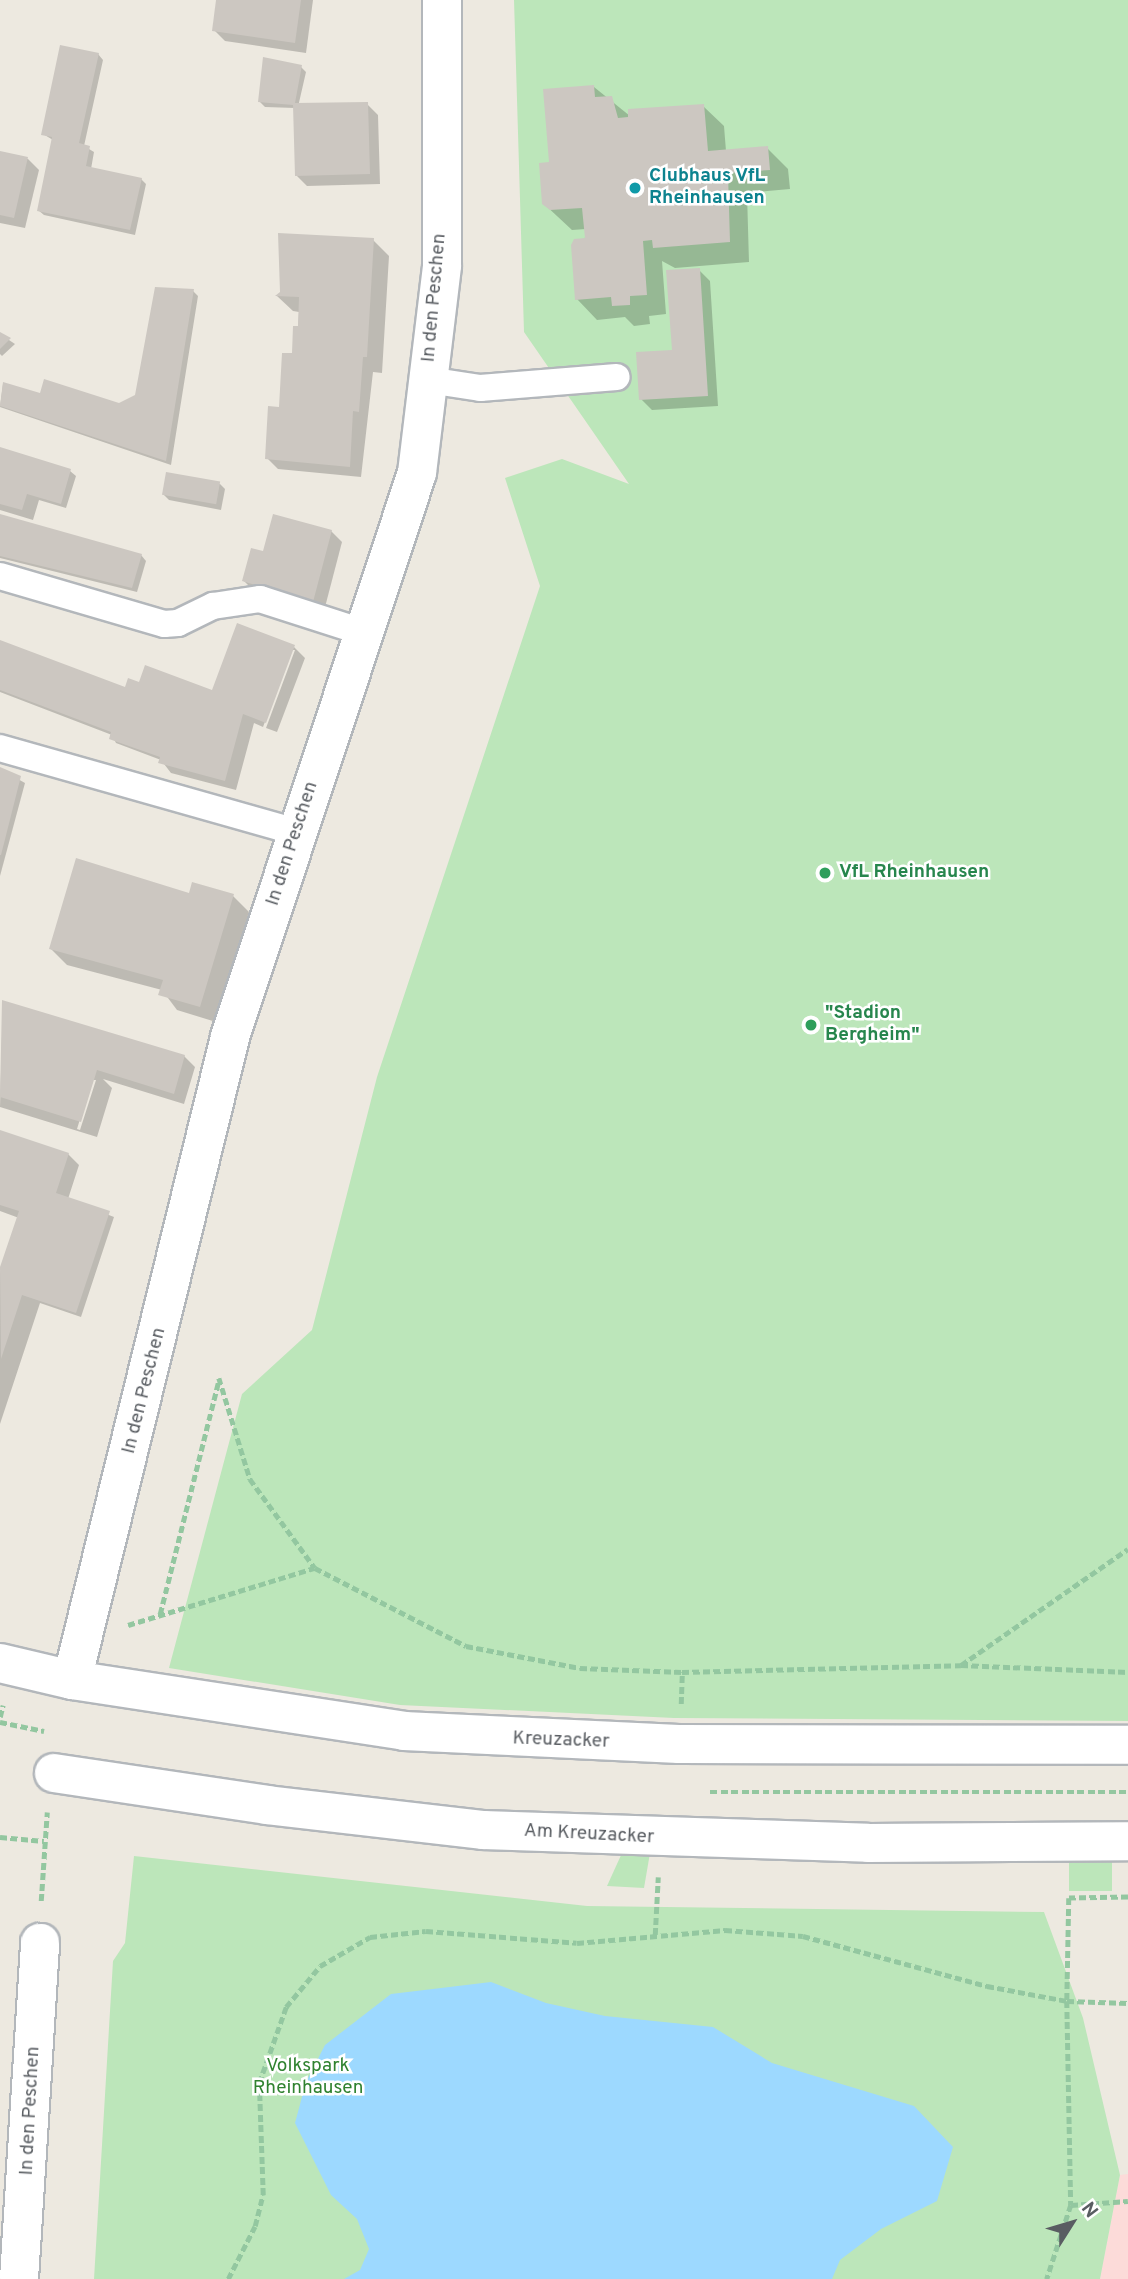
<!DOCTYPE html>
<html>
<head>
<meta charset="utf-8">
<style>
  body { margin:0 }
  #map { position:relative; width:1128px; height:2279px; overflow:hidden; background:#ede9e0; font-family:Overpass,sans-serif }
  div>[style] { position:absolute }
  .medical>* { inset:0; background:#fcdbd9 }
  .green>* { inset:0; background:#bce6ba; transform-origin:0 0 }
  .water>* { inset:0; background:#9dd9ff }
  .shadow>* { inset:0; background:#0003 }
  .building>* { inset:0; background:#ccc7c1; transform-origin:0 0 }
  .path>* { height:4.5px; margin-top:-2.25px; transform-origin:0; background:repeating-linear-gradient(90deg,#93c7a0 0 7px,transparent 0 10.5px) }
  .roads { filter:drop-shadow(2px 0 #b3b7bb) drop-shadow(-2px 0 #b3b7bb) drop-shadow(0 2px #b3b7bb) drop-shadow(0 -2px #b3b7bb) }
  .service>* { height:26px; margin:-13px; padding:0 13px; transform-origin:13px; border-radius:13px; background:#fff }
  .minor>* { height:38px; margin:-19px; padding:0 19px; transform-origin:19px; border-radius:19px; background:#fff }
  .tertiary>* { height:38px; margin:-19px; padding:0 19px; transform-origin:19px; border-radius:19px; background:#fff }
  .dots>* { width:19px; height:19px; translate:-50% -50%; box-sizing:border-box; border:4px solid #fff; border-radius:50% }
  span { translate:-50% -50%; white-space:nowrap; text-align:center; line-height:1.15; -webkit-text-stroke:5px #fff; paint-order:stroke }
  .culture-label { font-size:19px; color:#0d838f; font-weight:700 }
  .left { translate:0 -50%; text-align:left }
  .street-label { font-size:19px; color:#595d62 }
  .leisure-label { font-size:19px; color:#27864d; font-weight:700 }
  .park-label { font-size:19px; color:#2f822f }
  .north { position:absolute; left:1037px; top:2188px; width:70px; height:70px; -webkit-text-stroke:5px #fff; paint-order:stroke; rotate:53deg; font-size:19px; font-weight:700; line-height:28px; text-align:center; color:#595d62 }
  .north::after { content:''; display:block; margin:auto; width:24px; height:32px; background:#595d62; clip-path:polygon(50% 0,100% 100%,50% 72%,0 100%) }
</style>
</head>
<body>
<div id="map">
  <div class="medical">
    <i style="clip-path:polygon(1128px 2174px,1128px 2279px,1100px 2279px,1120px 2175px)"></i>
  </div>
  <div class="green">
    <i style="clip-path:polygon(514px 0,1128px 0,1128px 1721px,674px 1718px,400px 1705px,169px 1668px,242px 1394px,312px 1330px,377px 1077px,540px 586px,505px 478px,562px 459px,629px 484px,524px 332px)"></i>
    <i style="clip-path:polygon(622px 1853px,650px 1853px,644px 1888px,607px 1886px)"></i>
    <i style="left:1112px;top:1853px;width:38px;height:43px;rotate:90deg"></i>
    <i style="clip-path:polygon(134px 1856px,587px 1906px,1044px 1912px,1083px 2018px,1120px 2175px,1100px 2279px,94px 2279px,113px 1961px,125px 1943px)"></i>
  </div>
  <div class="water">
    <i style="clip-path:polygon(491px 1982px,546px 2003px,605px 2016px,713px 2027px,772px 2063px,914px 2106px,953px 2147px,937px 2201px,881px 2229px,840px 2260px,832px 2279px,344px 2279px,360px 2270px,369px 2249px,357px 2219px,331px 2195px,295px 2123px,306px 2082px,325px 2045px,391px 1994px)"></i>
  </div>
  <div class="shadow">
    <i style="clip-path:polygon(218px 0,313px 0,306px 53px,225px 41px,214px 30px)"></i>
    <i style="clip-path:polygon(98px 54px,103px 60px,84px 146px,94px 152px,91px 169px,141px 179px,146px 184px,135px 235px,44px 215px,38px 210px,53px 140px,43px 134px)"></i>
    <i style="clip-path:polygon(301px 67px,306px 72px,298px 107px,367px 104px,378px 115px,380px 184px,307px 186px,296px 175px,295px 108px,265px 107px,260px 102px)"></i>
    <i style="clip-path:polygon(594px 87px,630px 116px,703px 106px,724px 126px,726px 151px,767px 148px,788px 169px,790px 189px,747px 193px,749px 262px,675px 268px,662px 261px,666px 314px,649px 316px,650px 324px,634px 326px,625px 317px,597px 320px,577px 299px,586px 229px,572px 230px,543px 203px,551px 164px)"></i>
    <i style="clip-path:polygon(0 153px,28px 159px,39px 170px,25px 228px,0 223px)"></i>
    <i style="clip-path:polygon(373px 240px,389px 256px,382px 373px,373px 372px,361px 477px,278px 469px,267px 458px,297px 355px,299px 312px,293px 311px,277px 296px)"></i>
    <i style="clip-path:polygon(699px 270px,710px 281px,718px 406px,652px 410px,641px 399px,673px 351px)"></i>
    <i style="clip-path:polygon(193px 291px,198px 296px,171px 465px,0 407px,3px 384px,41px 396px,119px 405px,137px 396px)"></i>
    <i style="clip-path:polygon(0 334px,15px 344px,2px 356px,0 354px)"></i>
    <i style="clip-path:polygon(0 449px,70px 471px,76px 476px,66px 508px,39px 500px,33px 520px,0 510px)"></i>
    <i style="clip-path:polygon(220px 484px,225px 489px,221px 510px,169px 500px,164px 495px)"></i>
    <i style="clip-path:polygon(0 516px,141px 555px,146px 561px,137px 592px,0 558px)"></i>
    <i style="clip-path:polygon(331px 531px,342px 542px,324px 611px,255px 592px,244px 581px,264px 553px)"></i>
    <i style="clip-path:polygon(0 642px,126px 689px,140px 685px,213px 692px,294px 647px,305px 658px,277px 732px,266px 728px,295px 650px,292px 650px,263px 727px,254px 723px,236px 790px,171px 773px,161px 760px,116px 743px,112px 735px,0 692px)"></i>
    <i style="clip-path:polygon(0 769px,25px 783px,0 876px)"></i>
    <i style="clip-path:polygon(190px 895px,233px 896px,249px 912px,216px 1022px,177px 1010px,162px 990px,67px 965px,51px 949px)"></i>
    <i style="clip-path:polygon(evenodd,3px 1002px,184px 1056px,195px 1067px,184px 1104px,103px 1079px,112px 1088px,97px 1137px,0 1107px,3px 1002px,92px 1080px,96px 1080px,80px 1130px,77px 1129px,92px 1080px)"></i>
    <i style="clip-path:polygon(0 1131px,68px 1154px,79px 1165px,68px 1199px,114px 1217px,81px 1317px,40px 1303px,0 1424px,0 1273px,19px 1218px,0 1211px)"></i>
  </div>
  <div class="building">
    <i style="clip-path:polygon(216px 0,301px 0,295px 43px,212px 31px)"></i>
    <i style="clip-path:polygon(60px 45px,99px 53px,79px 143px,90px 146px,86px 166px,142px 178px,130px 230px,37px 211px,52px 137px,41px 135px)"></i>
    <i style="clip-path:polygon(263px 57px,302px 65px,295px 103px,368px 102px,370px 174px,295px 176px,293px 105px,258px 102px)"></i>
    <i style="clip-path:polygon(594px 85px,595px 97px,612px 96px,618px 118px,628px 117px,628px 109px,704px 104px,708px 151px,768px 146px,770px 170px,728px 173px,730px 242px,653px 248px,652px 240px,643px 241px,647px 295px,630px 296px,630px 305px,612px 306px,611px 297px,575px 300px,571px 245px,574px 239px,585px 238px,582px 208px,550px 210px,542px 204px,539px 163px,549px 162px,543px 89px)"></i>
    <i style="clip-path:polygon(0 151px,28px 157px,14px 218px,0 215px)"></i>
    <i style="clip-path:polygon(278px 233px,374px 238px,367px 357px,363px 357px,359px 412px,353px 411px,350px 467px,265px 459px,268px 406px,279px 407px,282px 353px,292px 353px,293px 326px,298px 326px,299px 297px,275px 296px,280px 292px)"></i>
    <i style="clip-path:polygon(700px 268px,708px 396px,639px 400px,636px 352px,672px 350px,666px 270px)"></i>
    <i style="clip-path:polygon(155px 287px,194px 289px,166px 461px,0 406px,3px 382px,40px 393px,44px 379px,119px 403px,135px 395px)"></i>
    <i style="clip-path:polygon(0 332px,11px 338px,0 349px)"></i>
    <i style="clip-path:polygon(0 447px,71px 469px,61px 504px,27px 494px,22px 510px,0 504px)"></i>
    <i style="left:166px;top:472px;width:55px;height:23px;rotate:10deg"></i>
    <i style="clip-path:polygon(0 514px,142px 554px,132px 588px,0 556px)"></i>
    <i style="clip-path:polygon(273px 514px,332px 530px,313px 602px,242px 581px,251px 548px,263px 551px)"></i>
    <i style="clip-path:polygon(237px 623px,295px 645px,266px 723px,243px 714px,225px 781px,158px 763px,160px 757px,109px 739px,111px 732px,0 690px,0 640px,125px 687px,128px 678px,139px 682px,145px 665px,212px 690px)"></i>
    <i style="clip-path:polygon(0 767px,21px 776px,1px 855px,0 855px)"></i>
    <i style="clip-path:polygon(76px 858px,189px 893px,192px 882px,234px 894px,200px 1007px,158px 995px,163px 980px,49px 949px)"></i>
    <i style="clip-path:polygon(2px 1000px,185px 1055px,174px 1094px,97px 1070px,81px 1122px,0 1097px)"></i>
    <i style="clip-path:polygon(0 1130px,69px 1153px,56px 1193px,110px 1211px,76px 1313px,22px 1295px,1px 1359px,0 1267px,19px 1211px,0 1205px)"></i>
  </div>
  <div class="path">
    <i style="left:219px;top:1378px;width:106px;rotate:72.9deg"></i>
    <i style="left:250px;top:1479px;width:110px;rotate:53.9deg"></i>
    <i style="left:315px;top:1568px;width:170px;rotate:27.3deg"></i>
    <i style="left:466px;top:1646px;width:116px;rotate:10.9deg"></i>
    <i style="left:580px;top:1668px;width:102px;rotate:2.2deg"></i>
    <i style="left:160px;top:1614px;width:242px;rotate:-75.9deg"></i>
    <i style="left:128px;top:1625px;width:195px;rotate:-17deg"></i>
    <i style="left:961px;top:1665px;width:167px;rotate:2.4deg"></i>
    <i style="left:681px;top:1704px;width:32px;rotate:-88deg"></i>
    <i style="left:682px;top:1672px;width:279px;rotate:-1.4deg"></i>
    <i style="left:961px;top:1665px;width:203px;rotate:-34.8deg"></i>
    <i style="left:0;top:1717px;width:12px;rotate:-76deg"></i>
    <i style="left:0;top:1722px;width:45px;rotate:11.6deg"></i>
    <i style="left:710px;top:1792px;width:418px"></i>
    <i style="left:0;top:1837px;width:44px;rotate:5.2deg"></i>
    <i style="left:1128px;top:1897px;width:59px;rotate:179deg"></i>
    <i style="left:1069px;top:1898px;width:103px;rotate:91.1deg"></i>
    <i style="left:1067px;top:2001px;width:61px;rotate:1.9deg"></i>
    <i style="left:41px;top:1901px;width:89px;rotate:-86.1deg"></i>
    <i style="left:655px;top:1935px;width:58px;rotate:-87deg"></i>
    <i style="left:1071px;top:2205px;width:57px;rotate:-4deg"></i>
    <i style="left:228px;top:2279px;width:59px;rotate:-63deg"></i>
    <i style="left:255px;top:2226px;width:32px;rotate:-76deg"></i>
    <i style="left:263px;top:2195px;width:112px;rotate:-92deg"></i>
    <i style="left:259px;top:2083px;width:81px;rotate:-70.4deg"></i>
    <i style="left:286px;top:2007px;width:53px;rotate:-50.3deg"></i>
    <i style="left:320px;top:1966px;width:58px;rotate:-30.1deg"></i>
    <i style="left:370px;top:1937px;width:56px;rotate:-6.1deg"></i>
    <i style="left:426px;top:1931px;width:151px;rotate:4.5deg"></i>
    <i style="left:577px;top:1943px;width:149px;rotate:-5deg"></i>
    <i style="left:725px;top:1930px;width:78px;rotate:4.4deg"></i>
    <i style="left:803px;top:1936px;width:191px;rotate:15.2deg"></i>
    <i style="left:987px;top:1986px;width:81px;rotate:10.6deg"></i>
    <i style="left:1067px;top:2001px;width:204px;rotate:88.9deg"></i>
    <i style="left:1071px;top:2205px;width:78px;rotate:108deg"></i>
  </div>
  <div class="roads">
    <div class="service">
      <i style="left:428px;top:380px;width:53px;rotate:8.7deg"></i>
      <i style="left:480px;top:388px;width:137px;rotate:-4.6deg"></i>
      <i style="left:0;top:576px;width:171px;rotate:16.3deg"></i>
      <i style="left:164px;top:624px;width:14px;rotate:-4deg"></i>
      <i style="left:178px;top:623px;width:39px;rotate:-26deg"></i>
      <i style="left:213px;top:606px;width:48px;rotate:-8.5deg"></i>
      <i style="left:260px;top:599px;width:108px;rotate:17.8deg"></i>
      <i style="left:0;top:748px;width:309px;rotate:15.8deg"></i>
    </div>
    <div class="minor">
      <i style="left:72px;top:1680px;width:662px;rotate:-76.19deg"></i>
      <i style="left:230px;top:1037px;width:594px;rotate:-71.66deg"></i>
      <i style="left:417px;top:473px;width:209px;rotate:-83.1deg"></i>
      <i style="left:442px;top:265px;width:265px;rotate:-90deg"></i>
      <i style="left:54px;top:1773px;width:215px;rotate:8.5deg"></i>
      <i style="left:267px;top:1805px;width:217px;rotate:6.6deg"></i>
      <i style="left:483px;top:1830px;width:385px;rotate:1.9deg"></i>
      <i style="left:868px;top:1843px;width:260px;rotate:-0.4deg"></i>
      <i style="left:19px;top:2279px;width:337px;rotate:-86.4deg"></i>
    </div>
    <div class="tertiary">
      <i style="left:0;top:1663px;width:74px;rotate:13.3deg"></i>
      <i style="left:72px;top:1680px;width:336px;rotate:8.7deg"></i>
      <i style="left:404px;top:1731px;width:275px;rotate:2.7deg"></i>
      <i style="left:679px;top:1744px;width:449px;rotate:0.1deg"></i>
    </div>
  </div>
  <div class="dots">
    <i style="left:635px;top:188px;background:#0f9aa8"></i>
    <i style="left:825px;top:873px;background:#2e9e5b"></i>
    <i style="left:811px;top:1025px;background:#2e9e5b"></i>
  </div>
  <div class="culture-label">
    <span class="left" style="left:649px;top:188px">Clubhaus VfL<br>Rheinhausen</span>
  </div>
  <div class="street-label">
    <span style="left:435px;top:298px;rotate:-85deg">In den Peschen</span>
    <span style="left:293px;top:844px;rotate:-72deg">In den Peschen</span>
    <span style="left:145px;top:1391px;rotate:-76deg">In den Peschen</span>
    <span style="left:561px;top:1741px;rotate:2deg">Kreuzacker</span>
    <span style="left:589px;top:1835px;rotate:3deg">Am Kreuzacker</span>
    <span style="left:31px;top:2111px;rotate:-87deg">In den Peschen</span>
  </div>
  <div class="leisure-label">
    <span class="left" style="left:839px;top:873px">VfL Rheinhausen</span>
    <span class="left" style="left:825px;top:1025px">"Stadion<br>Bergheim"</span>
  </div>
  <div class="park-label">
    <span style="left:308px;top:2078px">Volkspark<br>Rheinhausen</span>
  </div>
  <div class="north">N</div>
</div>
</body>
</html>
